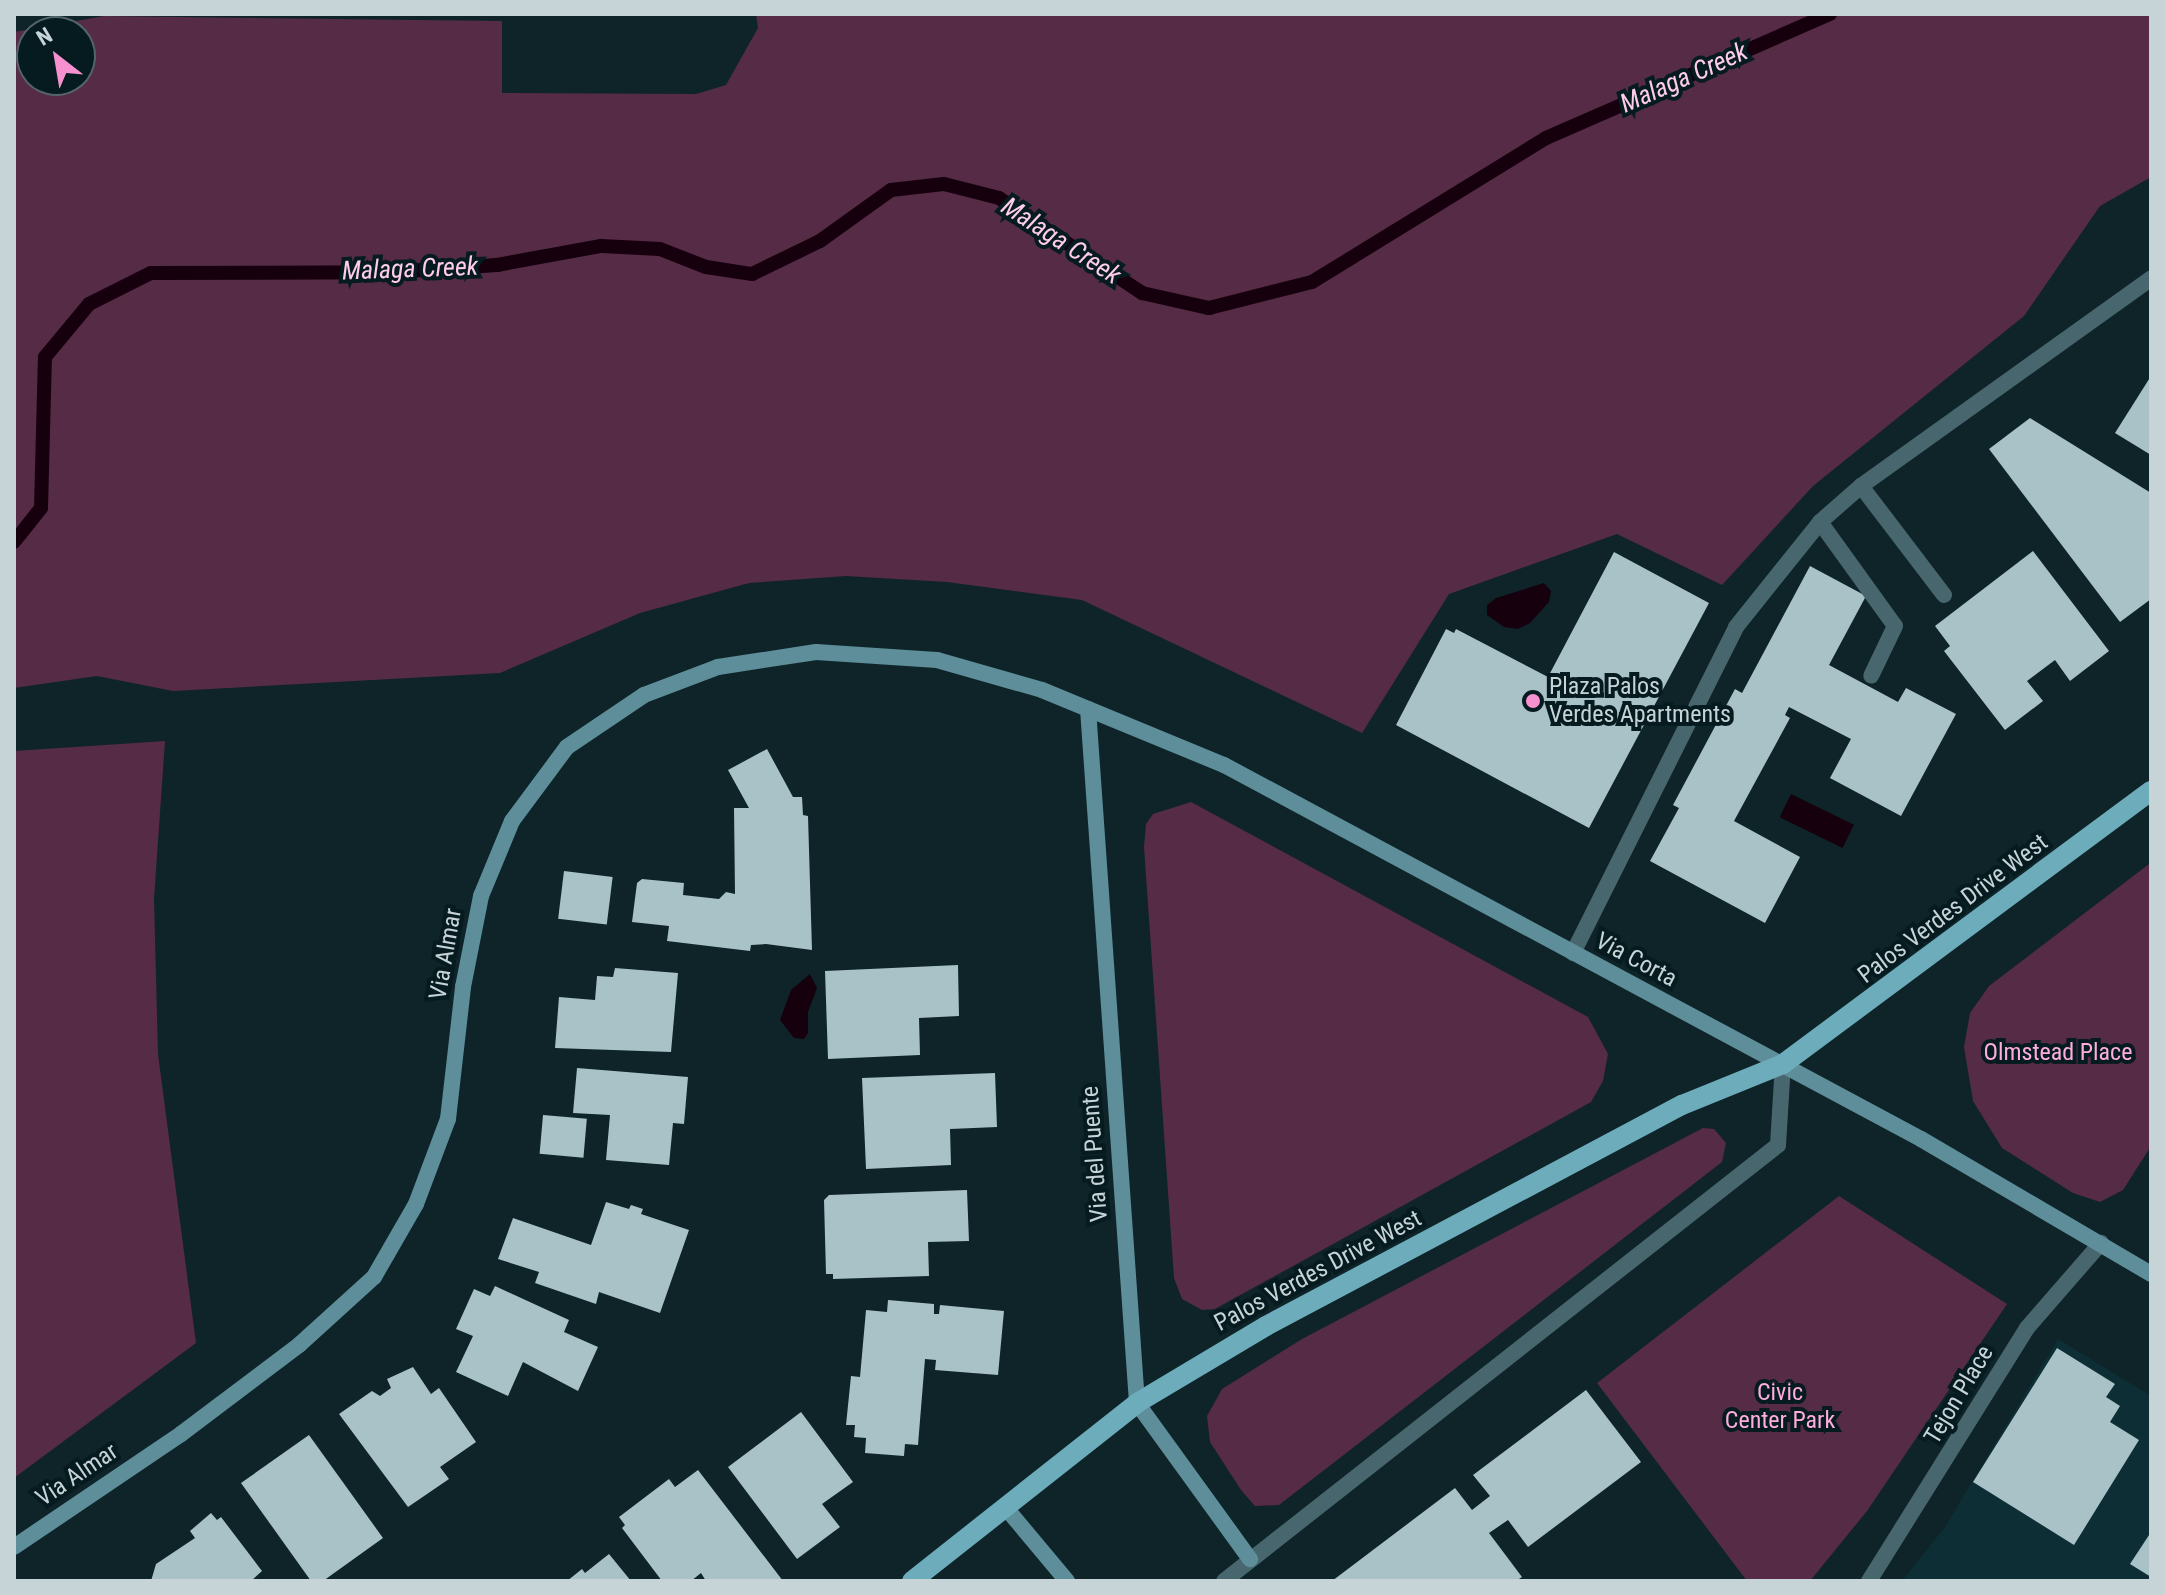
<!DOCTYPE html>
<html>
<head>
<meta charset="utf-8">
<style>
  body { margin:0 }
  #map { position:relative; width:2165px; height:1595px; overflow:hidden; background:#0e2429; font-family:"Roboto Condensed",sans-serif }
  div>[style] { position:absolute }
  .built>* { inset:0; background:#0d2e35 }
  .green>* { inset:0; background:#552b45 }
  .water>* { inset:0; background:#17000e; transform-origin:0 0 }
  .stream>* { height:14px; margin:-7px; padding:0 7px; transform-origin:7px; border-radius:7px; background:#17000e }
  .building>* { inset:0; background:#a8c2c8; transform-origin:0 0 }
  .lane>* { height:16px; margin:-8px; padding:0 8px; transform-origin:8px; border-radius:8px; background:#48666d }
  .street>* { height:16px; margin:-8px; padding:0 8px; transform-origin:8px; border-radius:8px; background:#48666d }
  .secondary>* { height:16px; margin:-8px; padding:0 8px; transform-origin:8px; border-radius:8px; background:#5d8e99 }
  .primary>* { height:20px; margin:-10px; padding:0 10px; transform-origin:10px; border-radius:10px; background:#6cacbb }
  .dots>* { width:22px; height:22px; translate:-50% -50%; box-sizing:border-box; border:4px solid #051b20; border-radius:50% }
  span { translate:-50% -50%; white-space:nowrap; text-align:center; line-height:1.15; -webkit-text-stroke:8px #051b20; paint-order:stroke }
  .poi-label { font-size:24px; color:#c7d4d7 }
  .left { translate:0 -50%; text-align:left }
  .street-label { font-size:24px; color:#c7d4d7 }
  .park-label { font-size:24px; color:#feaddd }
  .water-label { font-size:26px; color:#ffcde9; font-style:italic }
  .frame { position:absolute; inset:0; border:16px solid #c7d4d7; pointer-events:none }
  .north { position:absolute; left:16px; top:16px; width:80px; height:80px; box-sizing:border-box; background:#051b20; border:2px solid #536569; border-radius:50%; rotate:329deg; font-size:22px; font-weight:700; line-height:32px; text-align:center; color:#c7d4d7 }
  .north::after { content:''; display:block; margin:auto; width:28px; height:36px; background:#f790ce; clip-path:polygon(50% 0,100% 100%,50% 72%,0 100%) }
</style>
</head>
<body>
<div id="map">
  <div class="built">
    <i style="clip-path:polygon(2058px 1339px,2151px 1396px,2151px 1581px,1902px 1581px,1945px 1527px)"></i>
  </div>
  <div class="green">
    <i style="clip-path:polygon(evenodd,756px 14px,2151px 14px,2151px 177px,2100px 206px,2024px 316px,1813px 486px,1722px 585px,1617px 534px,1449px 594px,1362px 733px,1082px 600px,947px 582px,846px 576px,749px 583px,640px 613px,500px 673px,173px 691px,97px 676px,14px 688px,14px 32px,104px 16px,502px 21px,502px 93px,696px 94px,726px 85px,758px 28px,756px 14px,80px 32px,80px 80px,32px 80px,32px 32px,80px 32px)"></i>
    <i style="clip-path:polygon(165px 741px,154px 899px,158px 1054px,196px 1343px,14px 1478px,14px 751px)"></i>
    <i style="clip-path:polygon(1191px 802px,1588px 1017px,1608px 1054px,1603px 1081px,1591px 1102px,1215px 1309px,1202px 1310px,1182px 1299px,1174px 1278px,1144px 847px,1146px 824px,1153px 814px)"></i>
    <i style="clip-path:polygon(2149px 864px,2151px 1146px,2123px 1190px,2100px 1202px,2073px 1193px,2002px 1148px,1973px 1101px,1964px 1047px,1970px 1013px,1989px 986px)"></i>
    <i style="clip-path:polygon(1703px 1128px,1714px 1129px,1726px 1143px,1722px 1162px,1279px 1505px,1255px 1506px,1241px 1490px,1210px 1442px,1207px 1416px,1222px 1389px,1302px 1339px)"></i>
    <i style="clip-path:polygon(1839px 1196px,2007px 1304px,1867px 1511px,1810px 1581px,1747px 1581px,1597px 1383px)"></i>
  </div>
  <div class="water">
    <i style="clip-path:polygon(1544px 583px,1551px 591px,1549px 602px,1530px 623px,1518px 629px,1504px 627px,1487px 615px,1487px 605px,1496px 598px)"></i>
    <i style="left:1791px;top:794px;width:70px;height:26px;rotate:26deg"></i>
    <i style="clip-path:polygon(810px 974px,817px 988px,808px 1012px,808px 1033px,804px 1039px,794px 1038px,780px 1020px,791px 990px)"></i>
  </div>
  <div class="stream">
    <i style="left:14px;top:542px;width:43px;rotate:-51.5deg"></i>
    <i style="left:41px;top:508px;width:151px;rotate:-88.5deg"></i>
    <i style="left:45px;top:357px;width:69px;rotate:-50.3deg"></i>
    <i style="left:89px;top:304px;width:69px;rotate:-26.6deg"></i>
    <i style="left:151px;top:273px;width:241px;rotate:-0.2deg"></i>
    <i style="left:392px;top:272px;width:105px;rotate:-3.8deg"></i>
    <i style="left:497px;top:265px;width:106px;rotate:-10.4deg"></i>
    <i style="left:601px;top:246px;width:59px;rotate:2.9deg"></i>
    <i style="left:660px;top:249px;width:49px;rotate:21.4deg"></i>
    <i style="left:706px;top:267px;width:47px;rotate:8.7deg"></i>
    <i style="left:752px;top:274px;width:76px;rotate:-25.9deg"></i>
    <i style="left:820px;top:241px;width:87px;rotate:-35.7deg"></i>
    <i style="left:891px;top:190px;width:53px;rotate:-6.5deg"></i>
    <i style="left:944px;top:184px;width:57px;rotate:14.3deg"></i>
    <i style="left:999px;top:198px;width:172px;rotate:33.6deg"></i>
    <i style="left:1142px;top:293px;width:69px;rotate:12.6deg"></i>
    <i style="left:1209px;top:308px;width:106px;rotate:-14.2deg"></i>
    <i style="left:1312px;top:282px;width:275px;rotate:-31.6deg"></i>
    <i style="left:1546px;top:138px;width:310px;rotate:-23.6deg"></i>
  </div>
  <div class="building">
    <i style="clip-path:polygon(2151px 376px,2151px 455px,2115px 433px)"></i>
    <i style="clip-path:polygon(2030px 418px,2151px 493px,2151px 599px,2120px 622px,1989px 449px)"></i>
    <i style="clip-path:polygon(2033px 551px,2109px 651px,2070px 681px,2055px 660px,2027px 681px,2043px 701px,2005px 730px,1944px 651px,1950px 646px,1935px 626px)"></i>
    <i style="clip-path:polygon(1614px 552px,1709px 603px,1589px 828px,1396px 725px,1446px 629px,1454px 633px,1456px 629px,1548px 677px)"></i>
    <i style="clip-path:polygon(1810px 566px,1866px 596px,1829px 665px,1898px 702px,1906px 688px,1956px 714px,1901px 816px,1830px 778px,1851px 739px,1789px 707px,1785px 715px,1790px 718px,1734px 821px,1800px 857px,1765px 923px,1650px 861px,1679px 808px,1673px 805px,1735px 689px,1742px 693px)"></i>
    <i style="clip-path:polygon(767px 749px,793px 797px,802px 797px,803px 815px,808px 816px,812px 950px,766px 944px,751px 945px,750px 951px,667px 941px,669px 926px,632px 922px,637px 883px,642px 879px,684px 883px,683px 895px,719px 899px,726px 892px,735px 894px,734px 808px,749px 808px,728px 770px)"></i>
    <i style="left:564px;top:871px;width:49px;height:48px;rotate:7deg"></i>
    <i style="clip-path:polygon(958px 965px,959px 1016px,919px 1018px,920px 1055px,828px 1059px,825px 971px)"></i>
    <i style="clip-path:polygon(615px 968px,678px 973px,671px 1052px,555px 1048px,559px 997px,595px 1000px,597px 976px,613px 977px)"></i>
    <i style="clip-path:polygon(577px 1068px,688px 1077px,684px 1124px,673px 1123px,669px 1165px,606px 1160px,610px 1115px,573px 1113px)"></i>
    <i style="clip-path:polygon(995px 1073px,997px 1127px,950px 1129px,951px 1165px,866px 1169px,862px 1078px)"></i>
    <i style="left:543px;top:1115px;width:44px;height:39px;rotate:5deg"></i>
    <i style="clip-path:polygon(967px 1190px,969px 1241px,928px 1242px,929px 1276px,833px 1279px,833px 1274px,826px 1274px,824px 1200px,829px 1195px)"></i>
    <i style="clip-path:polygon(606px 1202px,629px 1209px,631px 1205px,643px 1209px,641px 1214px,689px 1230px,660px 1313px,599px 1292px,596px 1304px,535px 1283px,539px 1272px,498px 1259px,513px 1218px,591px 1245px)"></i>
    <i style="clip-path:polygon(495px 1286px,569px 1320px,564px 1332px,598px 1347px,578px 1391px,523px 1362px,508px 1396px,456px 1372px,473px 1336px,456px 1329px,474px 1289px,490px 1296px)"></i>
    <i style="clip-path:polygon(888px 1300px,934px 1304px,934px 1314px,939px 1314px,940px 1305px,1004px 1311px,998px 1375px,935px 1370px,936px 1360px,925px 1359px,918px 1445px,905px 1444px,904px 1456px,865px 1453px,866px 1438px,854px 1437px,855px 1425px,846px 1425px,851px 1376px,860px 1377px,866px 1310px,887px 1312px)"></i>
    <i style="clip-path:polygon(2057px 1348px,2115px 1384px,2106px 1397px,2120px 1406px,2110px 1422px,2139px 1440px,2074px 1545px,1973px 1482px)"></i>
    <i style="clip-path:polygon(413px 1367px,431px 1394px,439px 1388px,476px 1442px,440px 1467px,449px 1479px,408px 1507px,339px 1414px,372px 1391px,380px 1396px,391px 1388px,387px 1379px)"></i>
    <i style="clip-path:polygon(1586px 1390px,1641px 1462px,1528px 1547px,1508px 1520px,1489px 1533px,1522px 1577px,1516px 1581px,1332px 1581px,1455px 1488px,1472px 1510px,1490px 1496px,1473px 1475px)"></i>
    <i style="clip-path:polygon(801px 1412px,853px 1482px,822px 1504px,840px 1527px,797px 1559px,728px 1467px)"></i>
    <i style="clip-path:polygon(309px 1435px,383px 1538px,323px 1581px,311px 1581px,241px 1483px)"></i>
    <i style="clip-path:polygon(698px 1470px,783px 1581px,706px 1581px,701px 1573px,691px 1581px,662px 1581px,622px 1528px,625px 1525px,619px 1517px,669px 1479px,675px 1487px)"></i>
    <i style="clip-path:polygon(211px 1513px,217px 1520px,221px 1517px,262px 1571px,251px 1581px,151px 1581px,156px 1564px,195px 1538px,190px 1531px)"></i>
    <i style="clip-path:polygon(2151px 1532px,2151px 1577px,2130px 1564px)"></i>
    <i style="clip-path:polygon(609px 1554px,631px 1581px,567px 1581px,582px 1569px,585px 1573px)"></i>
  </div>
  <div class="lane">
    <i style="left:1861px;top:486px;width:137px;rotate:52.7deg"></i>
    <i style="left:1820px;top:522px;width:128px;rotate:54.2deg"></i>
    <i style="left:1895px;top:626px;width:55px;rotate:115.6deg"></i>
    <i style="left:1573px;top:953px;width:364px;rotate:-63.4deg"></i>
    <i style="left:1736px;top:627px;width:134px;rotate:-51.3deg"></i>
    <i style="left:1820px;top:522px;width:55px;rotate:-41.3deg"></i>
    <i style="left:1861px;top:486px;width:357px;rotate:-35.6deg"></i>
  </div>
  <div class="street">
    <i style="left:1224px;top:1581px;width:705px;rotate:-38.2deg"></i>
    <i style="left:1778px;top:1145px;width:81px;rotate:-86.5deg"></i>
    <i style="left:1869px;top:1581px;width:298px;rotate:-58deg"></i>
    <i style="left:2027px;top:1328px;width:113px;rotate:-49deg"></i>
  </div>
  <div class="secondary">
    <i style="left:1088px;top:709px;width:696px;rotate:85.96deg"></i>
    <i style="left:1137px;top:1403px;width:193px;rotate:54.1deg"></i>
    <i style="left:1006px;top:1508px;width:95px;rotate:50.1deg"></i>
    <i style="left:14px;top:1547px;width:202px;rotate:-34.1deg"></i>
    <i style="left:181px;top:1434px;width:148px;rotate:-37deg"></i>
    <i style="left:299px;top:1345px;width:101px;rotate:-42.2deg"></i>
    <i style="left:374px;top:1277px;width:84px;rotate:-60.1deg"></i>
    <i style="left:416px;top:1204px;width:91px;rotate:-69.4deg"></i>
    <i style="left:448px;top:1119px;width:133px;rotate:-83.5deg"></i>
    <i style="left:463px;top:987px;width:93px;rotate:-78.8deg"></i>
    <i style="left:481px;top:896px;width:81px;rotate:-67.5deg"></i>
    <i style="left:512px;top:821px;width:92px;rotate:-53.4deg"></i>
    <i style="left:567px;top:747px;width:93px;rotate:-34deg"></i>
    <i style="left:644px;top:695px;width:79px;rotate:-20.7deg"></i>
    <i style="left:718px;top:667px;width:99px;rotate:-8.7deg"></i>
    <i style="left:816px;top:652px;width:121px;rotate:3.8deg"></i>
    <i style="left:937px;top:660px;width:109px;rotate:15.9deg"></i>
    <i style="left:1042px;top:690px;width:197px;rotate:22.4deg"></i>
    <i style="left:1224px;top:765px;width:791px;rotate:28.22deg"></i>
    <i style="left:1921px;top:1139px;width:267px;rotate:30.4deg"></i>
  </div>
  <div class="primary">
    <i style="left:912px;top:1581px;width:287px;rotate:-38.3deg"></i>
    <i style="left:1137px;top:1403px;width:150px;rotate:-30.8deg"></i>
    <i style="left:1266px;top:1326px;width:471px;rotate:-28deg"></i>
    <i style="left:1682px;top:1105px;width:109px;rotate:-22.1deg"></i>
    <i style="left:1783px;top:1064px;width:458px;rotate:-36.6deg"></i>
  </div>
  <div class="dots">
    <i style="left:1533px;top:701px;background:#f790ce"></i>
  </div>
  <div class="poi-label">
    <span class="left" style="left:1549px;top:701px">Plaza Palos<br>Verdes Apartments</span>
  </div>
  <div class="street-label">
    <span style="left:1953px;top:909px;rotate:-37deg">Palos Verdes Drive West</span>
    <span style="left:446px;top:954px;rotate:-80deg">Via Almar</span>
    <span style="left:1636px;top:960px;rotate:28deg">Via Corta</span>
    <span style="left:1095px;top:1154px;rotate:-94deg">Via del Puente</span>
    <span style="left:1318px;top:1271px;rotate:-28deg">Palos Verdes Drive West</span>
    <span style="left:1959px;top:1395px;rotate:-59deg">Tejon Place</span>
    <span style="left:77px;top:1475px;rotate:-34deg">Via Almar</span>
  </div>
  <div class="park-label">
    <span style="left:2058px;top:1053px">Olmstead Place</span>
    <span style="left:1780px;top:1407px">Civic<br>Center Park</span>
  </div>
  <div class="water-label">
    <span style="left:1684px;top:78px;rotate:-24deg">Malaga Creek</span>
    <span style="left:1061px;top:241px;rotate:33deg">Malaga Creek</span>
    <span style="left:410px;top:269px;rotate:-2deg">Malaga Creek</span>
  </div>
  <div class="frame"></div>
  <div class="north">N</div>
</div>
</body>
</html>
